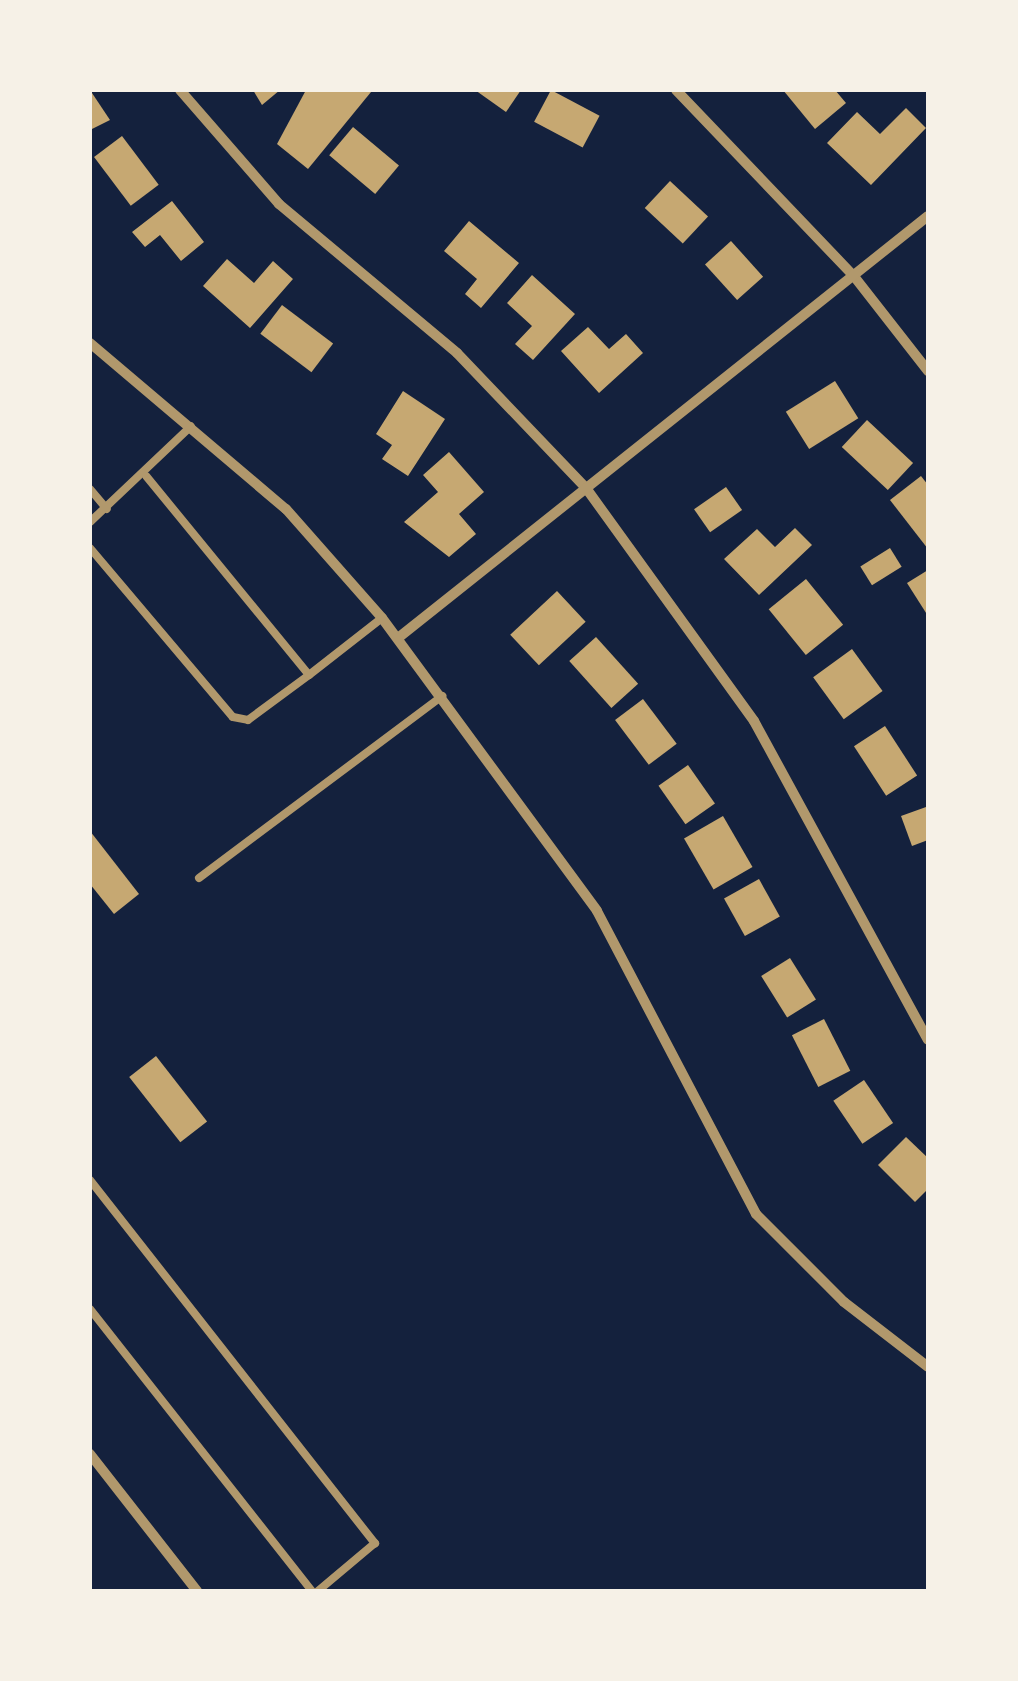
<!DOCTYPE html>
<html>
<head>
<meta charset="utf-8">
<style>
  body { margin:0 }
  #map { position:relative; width:1018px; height:1681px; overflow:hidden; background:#14213d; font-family:Figtree,sans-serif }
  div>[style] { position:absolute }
  .building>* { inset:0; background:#c6a872; transform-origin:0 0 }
  .service>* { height:8px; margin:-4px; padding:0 4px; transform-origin:4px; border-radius:4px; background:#b1986c }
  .minor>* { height:10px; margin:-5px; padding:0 5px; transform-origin:5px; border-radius:5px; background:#b1986c }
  span { translate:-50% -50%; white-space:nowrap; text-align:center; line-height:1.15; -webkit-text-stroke:10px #f6f1e7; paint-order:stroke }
  .frame { position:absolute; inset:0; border:92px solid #f6f1e7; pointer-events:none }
</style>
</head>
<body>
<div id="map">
  <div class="building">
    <i style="clip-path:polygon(90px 90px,110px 120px,90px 130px)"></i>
    <i style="clip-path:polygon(253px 90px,280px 90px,262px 105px)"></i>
    <i style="clip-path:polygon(306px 90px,371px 92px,308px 169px,277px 144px)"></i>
    <i style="clip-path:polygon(475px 90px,521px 90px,506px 112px)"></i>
    <i style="left:551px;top:90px;width:55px;height:36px;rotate:28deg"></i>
    <i style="clip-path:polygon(783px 90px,835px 90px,846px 103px,815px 129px)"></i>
    <i style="clip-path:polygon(906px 108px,926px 128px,871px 185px,827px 143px,857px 112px,880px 134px)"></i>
    <i style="left:353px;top:127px;width:60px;height:37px;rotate:40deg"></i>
    <i style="left:122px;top:136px;width:61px;height:35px;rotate:53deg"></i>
    <i style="left:670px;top:181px;width:52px;height:37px;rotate:43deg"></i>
    <i style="clip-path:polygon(172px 201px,204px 242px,181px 261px,160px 235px,145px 247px,132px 232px)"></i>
    <i style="clip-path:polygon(469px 221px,519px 263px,481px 308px,465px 294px,477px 279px,444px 251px)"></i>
    <i style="left:731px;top:241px;width:48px;height:35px;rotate:48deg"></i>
    <i style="clip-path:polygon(227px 259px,254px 283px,273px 261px,293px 279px,250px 328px,203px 286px)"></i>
    <i style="clip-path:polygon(532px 275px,575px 314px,533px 360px,515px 344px,532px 326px,507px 303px)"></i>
    <i style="left:282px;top:305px;width:64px;height:36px;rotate:37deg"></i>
    <i style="clip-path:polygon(588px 327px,609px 349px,626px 334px,643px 353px,599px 393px,561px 351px)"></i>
    <i style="left:835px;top:381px;width:44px;height:58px;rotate:58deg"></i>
    <i style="clip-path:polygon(403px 391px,445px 419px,408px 476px,382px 459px,392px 445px,376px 434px)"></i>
    <i style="left:867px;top:420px;width:63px;height:37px;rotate:43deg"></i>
    <i style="clip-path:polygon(449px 452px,484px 492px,459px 514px,476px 534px,449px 557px,404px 522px,438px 492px,423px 475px)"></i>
    <i style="clip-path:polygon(921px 476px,928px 485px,928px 549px,890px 500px)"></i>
    <i style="left:726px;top:487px;width:28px;height:39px;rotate:55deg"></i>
    <i style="clip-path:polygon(795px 528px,812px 545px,759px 595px,724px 559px,757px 529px,775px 547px)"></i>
    <i style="left:890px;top:548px;width:22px;height:35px;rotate:58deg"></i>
    <i style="clip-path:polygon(928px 570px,928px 616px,907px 583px)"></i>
    <i style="left:806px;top:579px;width:59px;height:48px;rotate:51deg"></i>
    <i style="left:557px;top:591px;width:42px;height:64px;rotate:47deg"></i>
    <i style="left:596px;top:637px;width:63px;height:36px;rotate:48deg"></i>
    <i style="left:852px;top:649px;width:52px;height:48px;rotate:54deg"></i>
    <i style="left:643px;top:699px;width:56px;height:35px;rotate:53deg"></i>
    <i style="left:885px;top:726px;width:59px;height:37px;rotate:57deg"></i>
    <i style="left:688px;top:765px;width:47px;height:36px;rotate:55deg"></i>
    <i style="clip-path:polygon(926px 807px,928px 840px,912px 846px,901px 816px)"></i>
    <i style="left:723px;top:816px;width:59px;height:45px;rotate:60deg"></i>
    <i style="clip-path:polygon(90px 831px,139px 894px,114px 914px,90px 884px)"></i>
    <i style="left:759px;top:879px;width:43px;height:40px;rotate:61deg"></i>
    <i style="left:790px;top:958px;width:49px;height:34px;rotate:58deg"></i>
    <i style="left:824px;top:1019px;width:58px;height:36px;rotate:63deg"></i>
    <i style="left:156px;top:1056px;width:83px;height:34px;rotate:52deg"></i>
    <i style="left:864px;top:1080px;width:52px;height:37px;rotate:56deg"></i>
    <i style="clip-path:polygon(906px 1137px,928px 1158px,928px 1189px,915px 1202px,878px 1165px)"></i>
  </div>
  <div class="service">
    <i style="left:90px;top:489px;width:26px;rotate:50deg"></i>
    <i style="left:90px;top:522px;width:139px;rotate:-43.5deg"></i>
    <i style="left:90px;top:548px;width:221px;rotate:49.8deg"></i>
    <i style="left:233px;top:717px;width:15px;rotate:11deg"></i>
    <i style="left:248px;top:720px;width:76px;rotate:-36.4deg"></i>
    <i style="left:309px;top:675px;width:257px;rotate:-129.3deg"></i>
    <i style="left:309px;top:675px;width:93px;rotate:-38deg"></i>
    <i style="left:199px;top:878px;width:304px;rotate:-36.8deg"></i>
    <i style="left:90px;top:1180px;width:462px;rotate:51.9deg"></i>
    <i style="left:375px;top:1543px;width:75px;rotate:139.9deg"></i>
    <i style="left:90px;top:1309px;width:359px;rotate:51.8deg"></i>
  </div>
  <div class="minor">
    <i style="left:180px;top:90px;width:151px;rotate:49deg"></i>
    <i style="left:279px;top:204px;width:232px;rotate:39.9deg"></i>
    <i style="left:457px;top:353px;width:187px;rotate:46.3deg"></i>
    <i style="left:586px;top:488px;width:287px;rotate:54.2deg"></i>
    <i style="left:754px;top:721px;width:363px;rotate:61.4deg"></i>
    <i style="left:676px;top:90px;width:256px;rotate:46.3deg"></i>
    <i style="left:853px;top:275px;width:122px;rotate:52deg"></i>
    <i style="left:90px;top:343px;width:257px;rotate:40.3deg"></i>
    <i style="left:286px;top:509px;width:145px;rotate:48.6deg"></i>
    <i style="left:382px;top:618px;width:363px;rotate:53.7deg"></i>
    <i style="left:597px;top:911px;width:342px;rotate:62.3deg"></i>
    <i style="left:756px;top:1214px;width:124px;rotate:45deg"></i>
    <i style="left:844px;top:1302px;width:106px;rotate:37.7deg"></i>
    <i style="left:398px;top:638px;width:677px;rotate:-38.53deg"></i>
    <i style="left:90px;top:1454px;width:174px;rotate:52deg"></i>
  </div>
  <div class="frame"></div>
</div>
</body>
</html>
